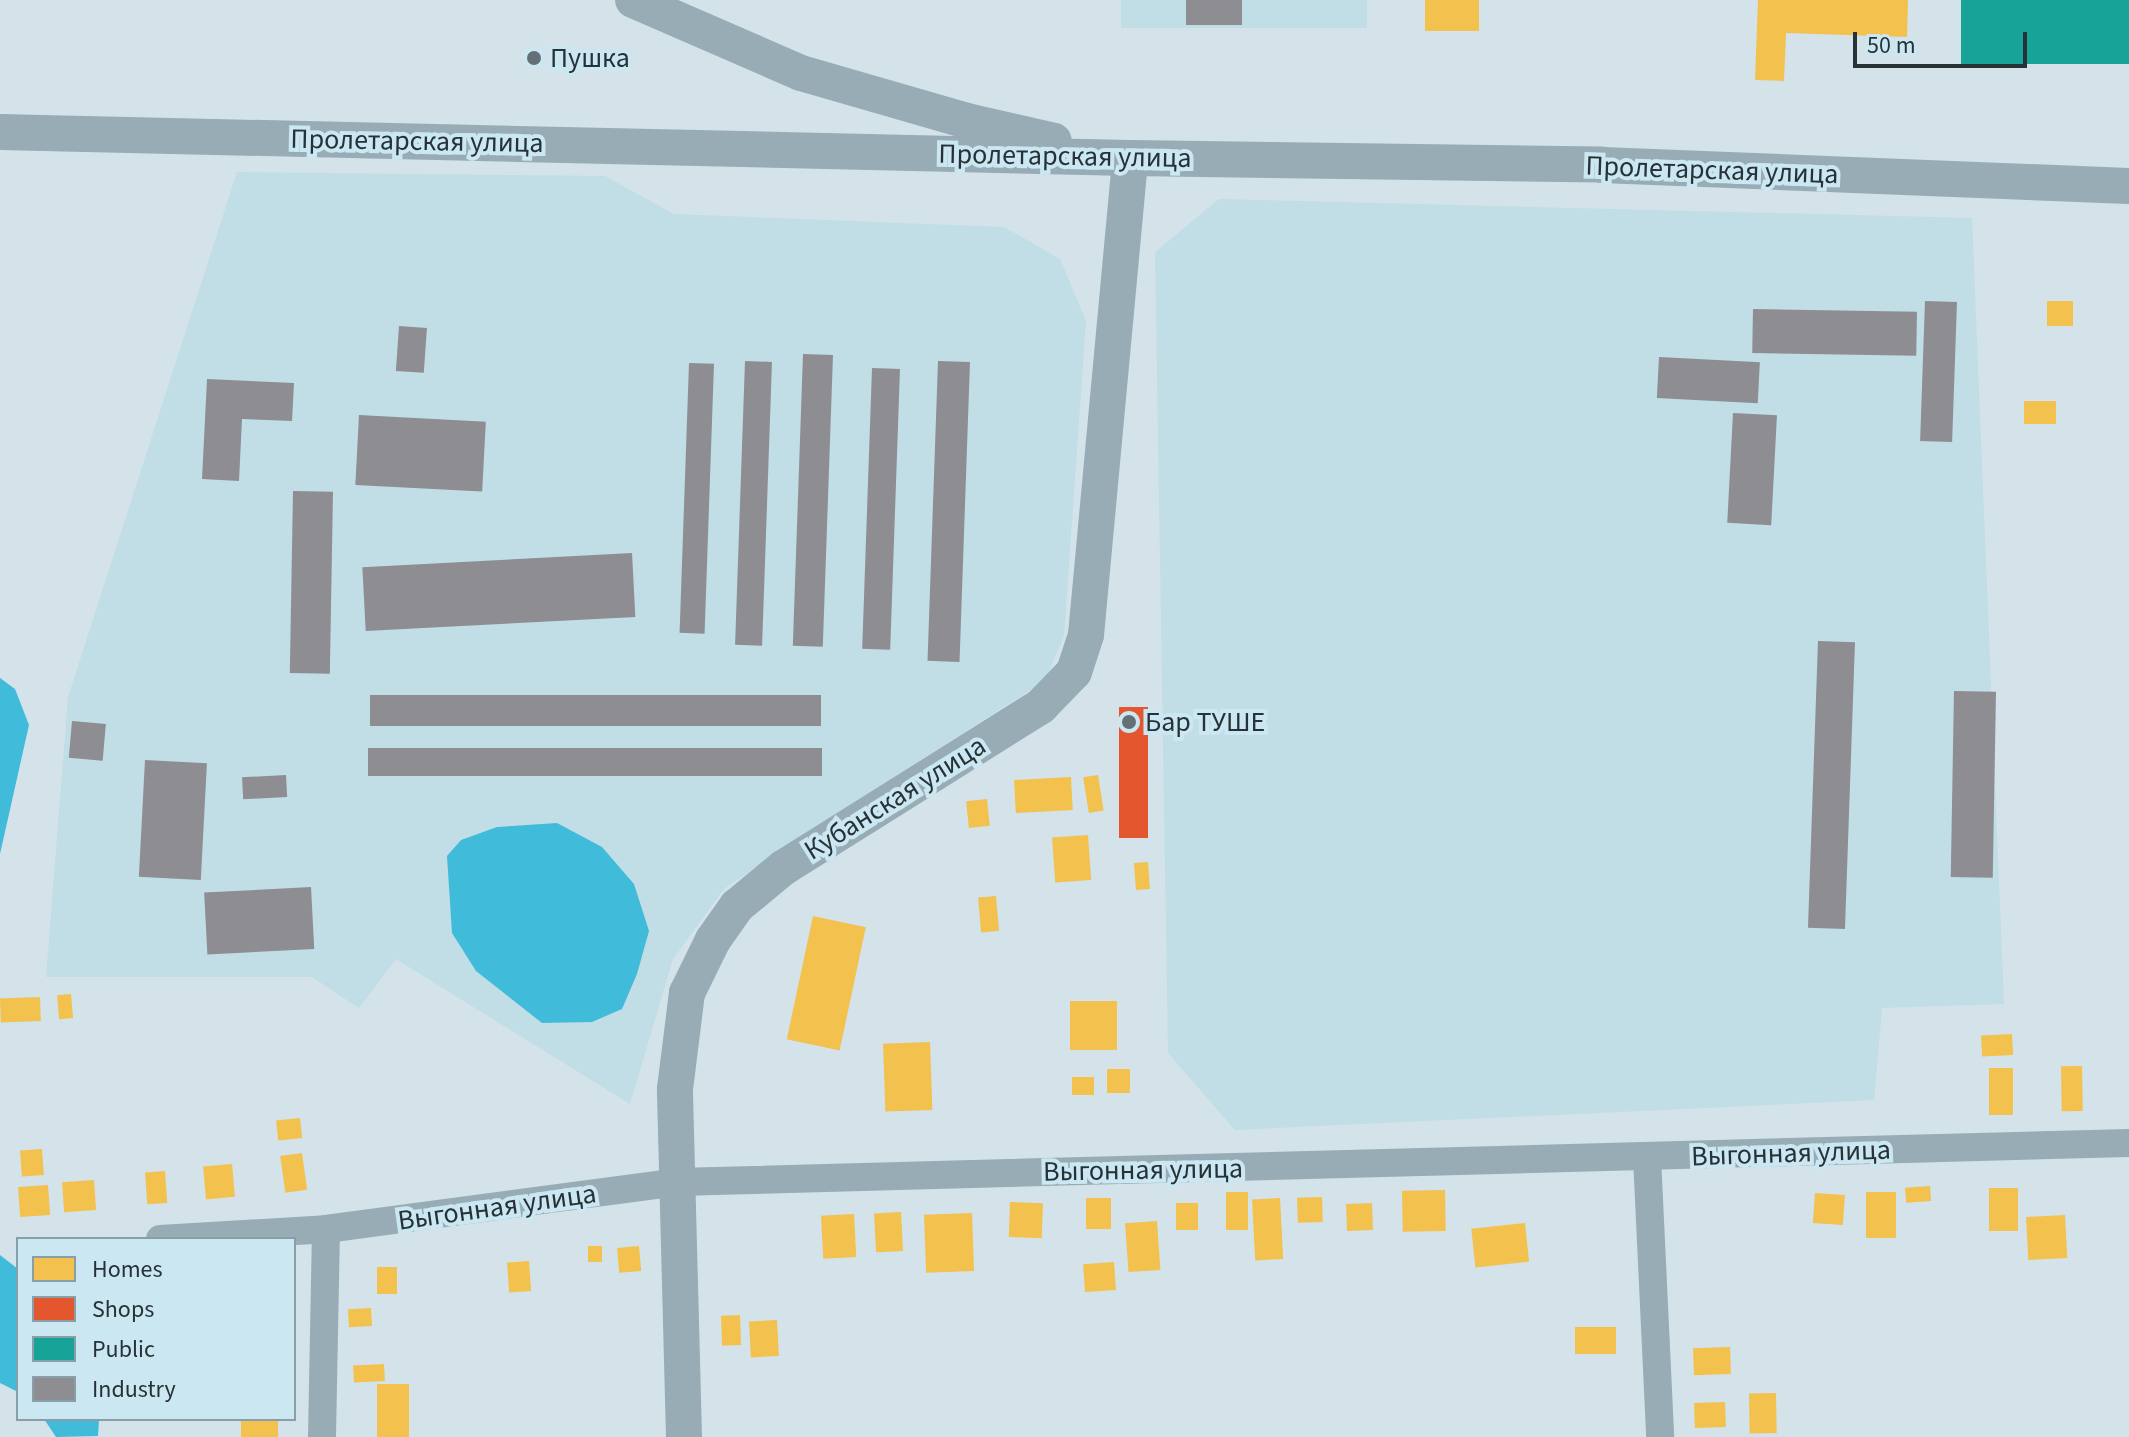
<!DOCTYPE html>
<html>
<head>
<meta charset="utf-8">
<style>
  body { margin:0 }
  #map { position:relative; width:2129px; height:1437px; overflow:hidden; background:#d3e3e9; font-family:"Source Sans 3",sans-serif }
  div>[style] { position:absolute }
  .built>* { inset:0; background:#c1dde6; transform-origin:0 0 }
  .water>* { inset:0; background:#40bbda }
  .homes>* { inset:0; background:#f2c14e; transform-origin:0 0 }
  .shops>* { inset:0; background:#e4572e; transform-origin:0 0 }
  .public>* { inset:0; background:#17a398; transform-origin:0 0 }
  .industry>* { inset:0; background:#8d8d92; transform-origin:0 0 }
  .minor>* { height:28px; margin:-14px; padding:0 14px; transform-origin:14px; border-radius:14px; background:#97acb5 }
  .tertiary>* { height:36px; margin:-18px; padding:0 18px; transform-origin:18px; border-radius:18px; background:#97acb5 }
  .dots>* { width:22px; height:22px; translate:-50% -50%; box-sizing:border-box; border:4px solid #cae7f2; border-radius:50% }
  span { translate:-50% -50%; white-space:nowrap; text-align:center; line-height:1.15; -webkit-text-stroke:8px #cae7f2; paint-order:stroke }
  .poi-label { font-size:28px; color:#273236 }
  .left { translate:0 -50%; text-align:left }
  .street-label { font-size:28px; color:#273236 }
  .legend { position:absolute; left:16px; top:1237px; width:280px; height:184px; box-sizing:border-box; background:#cae7f2; border:2px solid #899fa7; margin:0; padding:10px 14px; list-style:none; font-size:24px; color:#273236 }
  .legend li { display:flex; align-items:center; gap:16px; height:40px }
  .legend b { width:40px; border:2px solid #899fa7 }
  .scale { position:absolute; left:1853px; top:32px; width:174px; height:36px; box-sizing:border-box; border:4px solid #273236; border-top:0; padding-left:10px; font-size:24px; line-height:28px; white-space:nowrap; color:#273236; -webkit-text-stroke:6px #cae7f2; paint-order:stroke }
</style>
</head>
<body>
<div id="map">
  <div class="built">
    <i style="left:1121px;top:0;width:246px;height:28px"></i>
    <i style="clip-path:polygon(237px 172px,605px 176px,674px 214px,1004px 227px,1060px 259px,1086px 321px,1064px 636px,1045px 681px,802px 835px,724px 889px,673px 959px,630px 1104px,396px 959px,359px 1008px,312px 977px,46px 977px,68px 697px)"></i>
    <i style="clip-path:polygon(1219px 199px,1972px 218px,2004px 1004px,1882px 1008px,1874px 1100px,1235px 1130px,1168px 1053px,1155px 252px)"></i>
  </div>
  <div class="water">
    <i style="clip-path:polygon(0 678px,15px 689px,29px 725px,0 854px)"></i>
    <i style="clip-path:polygon(557px 823px,602px 847px,634px 884px,649px 931px,637px 974px,622px 1009px,592px 1022px,542px 1023px,476px 971px,452px 933px,447px 856px,461px 840px,497px 827px)"></i>
    <i style="clip-path:polygon(0 1255px,18px 1269px,18px 1392px,0 1383px)"></i>
    <i style="clip-path:polygon(44px 1419px,99px 1419px,98px 1436px,56px 1437px)"></i>
  </div>
  <div class="homes">
    <i style="left:1425px;top:0;width:54px;height:31px"></i>
    <i style="clip-path:polygon(1758px 0,1908px 0,1907px 37px,1786px 33px,1784px 81px,1755px 80px)"></i>
    <i style="left:2047px;top:301px;width:26px;height:25px"></i>
    <i style="left:2024px;top:401px;width:32px;height:23px"></i>
    <i style="left:1098px;top:775px;width:36px;height:15px;rotate:81deg"></i>
    <i style="left:1071px;top:777px;width:33px;height:57px;rotate:87deg"></i>
    <i style="left:987px;top:799px;width:27px;height:21px;rotate:84deg"></i>
    <i style="left:1088px;top:835px;width:45px;height:36px;rotate:86deg"></i>
    <i style="left:1148px;top:862px;width:27px;height:14px;rotate:86deg"></i>
    <i style="left:996px;top:896px;width:35px;height:18px;rotate:85deg"></i>
    <i style="left:813px;top:916px;width:54px;height:126px;rotate:12deg"></i>
    <i style="left:71px;top:994px;width:24px;height:14px;rotate:85deg"></i>
    <i style="left:40px;top:997px;width:24px;height:40px;rotate:88deg"></i>
    <i style="left:1117px;top:1001px;width:49px;height:47px;rotate:90deg"></i>
    <i style="left:2012px;top:1034px;width:21px;height:31px;rotate:87deg"></i>
    <i style="left:930px;top:1042px;width:68px;height:47px;rotate:88deg"></i>
    <i style="left:2082px;top:1066px;width:45px;height:21px;rotate:89deg"></i>
    <i style="left:1989px;top:1068px;width:24px;height:47px"></i>
    <i style="left:1130px;top:1069px;width:24px;height:23px;rotate:90deg"></i>
    <i style="left:1094px;top:1077px;width:18px;height:22px;rotate:90deg"></i>
    <i style="left:300px;top:1118px;width:20px;height:24px;rotate:84deg"></i>
    <i style="left:42px;top:1149px;width:26px;height:22px;rotate:86deg"></i>
    <i style="left:302px;top:1153px;width:37px;height:22px;rotate:82deg"></i>
    <i style="left:232px;top:1164px;width:33px;height:29px;rotate:85deg"></i>
    <i style="left:165px;top:1171px;width:32px;height:20px;rotate:86deg"></i>
    <i style="left:94px;top:1180px;width:30px;height:32px;rotate:86deg"></i>
    <i style="left:48px;top:1185px;width:30px;height:30px;rotate:86deg"></i>
    <i style="left:1930px;top:1186px;width:15px;height:25px;rotate:86deg"></i>
    <i style="left:1989px;top:1188px;width:29px;height:43px"></i>
    <i style="left:1445px;top:1190px;width:41px;height:43px;rotate:89deg"></i>
    <i style="left:1226px;top:1192px;width:22px;height:38px"></i>
    <i style="left:1866px;top:1192px;width:30px;height:46px"></i>
    <i style="left:1815px;top:1193px;width:30px;height:30px;rotate:4deg"></i>
    <i style="left:1322px;top:1197px;width:25px;height:25px;rotate:88deg"></i>
    <i style="left:1086px;top:1198px;width:25px;height:31px"></i>
    <i style="left:1280px;top:1198px;width:61px;height:28px;rotate:87deg"></i>
    <i style="left:1010px;top:1202px;width:33px;height:35px;rotate:2deg"></i>
    <i style="left:1176px;top:1203px;width:22px;height:27px"></i>
    <i style="left:1372px;top:1203px;width:27px;height:26px;rotate:88deg"></i>
    <i style="left:901px;top:1212px;width:39px;height:27px;rotate:87deg"></i>
    <i style="left:972px;top:1213px;width:58px;height:48px;rotate:88deg"></i>
    <i style="left:854px;top:1214px;width:43px;height:33px;rotate:87deg"></i>
    <i style="left:2065px;top:1215px;width:43px;height:39px;rotate:87deg"></i>
    <i style="left:1157px;top:1221px;width:49px;height:32px;rotate:86deg"></i>
    <i style="left:1525px;top:1223px;width:39px;height:54px;rotate:84deg"></i>
    <i style="left:602px;top:1246px;width:16px;height:14px;rotate:90deg"></i>
    <i style="left:639px;top:1246px;width:25px;height:22px;rotate:85deg"></i>
    <i style="left:529px;top:1261px;width:30px;height:22px;rotate:86deg"></i>
    <i style="left:1114px;top:1262px;width:28px;height:31px;rotate:86deg"></i>
    <i style="left:397px;top:1267px;width:27px;height:20px;rotate:90deg"></i>
    <i style="left:371px;top:1308px;width:18px;height:23px;rotate:87deg"></i>
    <i style="left:740px;top:1315px;width:30px;height:19px;rotate:88deg"></i>
    <i style="left:777px;top:1320px;width:36px;height:28px;rotate:87deg"></i>
    <i style="left:1575px;top:1327px;width:41px;height:27px"></i>
    <i style="left:1730px;top:1347px;width:27px;height:37px;rotate:88deg"></i>
    <i style="left:384px;top:1364px;width:17px;height:31px;rotate:87deg"></i>
    <i style="left:409px;top:1384px;width:53px;height:32px;rotate:90deg"></i>
    <i style="left:1776px;top:1393px;width:40px;height:27px;rotate:89deg"></i>
    <i style="left:1725px;top:1402px;width:25px;height:31px;rotate:88deg"></i>
    <i style="left:241px;top:1419px;width:37px;height:18px"></i>
  </div>
  <div class="shops">
    <i style="left:1119px;top:707px;width:29px;height:131px"></i>
  </div>
  <div class="public">
    <i style="left:1961px;top:0;width:168px;height:64px"></i>
  </div>
  <div class="industry">
    <i style="left:1186px;top:0;width:56px;height:25px"></i>
    <i style="left:1925px;top:301px;width:32px;height:140px;rotate:2deg"></i>
    <i style="left:1753px;top:309px;width:164px;height:44px;rotate:1deg"></i>
    <i style="left:399px;top:326px;width:28px;height:45px;rotate:4deg"></i>
    <i style="left:803px;top:354px;width:30px;height:292px;rotate:2deg"></i>
    <i style="left:1659px;top:357px;width:101px;height:41px;rotate:3deg"></i>
    <i style="left:745px;top:361px;width:27px;height:284px;rotate:2deg"></i>
    <i style="left:938px;top:361px;width:32px;height:300px;rotate:2deg"></i>
    <i style="left:689px;top:363px;width:25px;height:270px;rotate:2deg"></i>
    <i style="left:872px;top:368px;width:28px;height:281px;rotate:2deg"></i>
    <i style="clip-path:polygon(207px 379px,294px 383px,292px 421px,242px 419px,239px 481px,202px 479px)"></i>
    <i style="left:1733px;top:413px;width:44px;height:110px;rotate:3deg"></i>
    <i style="left:359px;top:415px;width:127px;height:70px;rotate:3deg"></i>
    <i style="left:293px;top:491px;width:40px;height:182px;rotate:1deg"></i>
    <i style="left:632px;top:553px;width:64px;height:270px;rotate:87deg"></i>
    <i style="left:1818px;top:641px;width:37px;height:287px;rotate:2deg"></i>
    <i style="left:1954px;top:691px;width:42px;height:186px;rotate:1deg"></i>
    <i style="left:821px;top:695px;width:31px;height:451px;rotate:90deg"></i>
    <i style="left:72px;top:721px;width:34px;height:37px;rotate:5deg"></i>
    <i style="left:822px;top:748px;width:28px;height:454px;rotate:90deg"></i>
    <i style="left:145px;top:760px;width:62px;height:117px;rotate:3deg"></i>
    <i style="left:286px;top:775px;width:22px;height:44px;rotate:87deg"></i>
    <i style="left:311px;top:887px;width:62px;height:107px;rotate:87deg"></i>
  </div>
  <div class="minor">
    <i style="left:1647px;top:1157px;width:280px;rotate:87.3deg"></i>
    <i style="left:160px;top:1239px;width:166px;rotate:-3.4deg"></i>
    <i style="left:326px;top:1229px;width:353px;rotate:-7.6deg"></i>
    <i style="left:676px;top:1182px;width:1454px;rotate:-1.54deg"></i>
    <i style="left:322px;top:1437px;width:208px;rotate:-88.9deg"></i>
  </div>
  <div class="tertiary">
    <i style="left:633px;top:0;width:183px;rotate:23.5deg"></i>
    <i style="left:801px;top:73px;width:173px;rotate:16.1deg"></i>
    <i style="left:967px;top:121px;width:89px;rotate:12.9deg"></i>
    <i style="left:0;top:132px;width:1130px;rotate:1.32deg"></i>
    <i style="left:1130px;top:158px;width:472px;rotate:0.8deg"></i>
    <i style="left:1602px;top:165px;width:527px;rotate:2.28deg"></i>
    <i style="left:684px;top:1437px;width:348px;rotate:-91.5deg"></i>
    <i style="left:675px;top:1089px;width:97px;rotate:-82.9deg"></i>
    <i style="left:687px;top:993px;width:59px;rotate:-63.9deg"></i>
    <i style="left:713px;top:940px;width:42px;rotate:-54.8deg"></i>
    <i style="left:737px;top:906px;width:60px;rotate:-39.6deg"></i>
    <i style="left:783px;top:868px;width:305px;rotate:-32.1deg"></i>
    <i style="left:1041px;top:706px;width:47px;rotate:-45.9deg"></i>
    <i style="left:1074px;top:672px;width:39px;rotate:-72deg"></i>
    <i style="left:1086px;top:635px;width:479px;rotate:-84.7deg"></i>
  </div>
  <div class="dots">
    <i style="left:534px;top:58px;background:#637075"></i>
    <i style="left:1129px;top:722px;background:#637075"></i>
  </div>
  <div class="poi-label">
    <span class="left" style="left:550px;top:58px">Пушка</span>
    <span class="left" style="left:1145px;top:722px">Бар ТУШЕ</span>
  </div>
  <div class="street-label">
    <span style="left:417px;top:141px;rotate:1deg">Пролетарская улица</span>
    <span style="left:1065px;top:156px;rotate:1deg">Пролетарская улица</span>
    <span style="left:1712px;top:170px;rotate:2deg">Пролетарская улица</span>
    <span style="left:895px;top:798px;rotate:-32deg">Кубанская улица</span>
    <span style="left:1791px;top:1153px;rotate:-2deg">Выгонная улица</span>
    <span style="left:1143px;top:1170px;rotate:-1deg">Выгонная улица</span>
    <span style="left:497px;top:1207px;rotate:-8deg">Выгонная улица</span>
  </div>
  <ul class="legend">
  <li><b style="height:22px;background:#f2c14e"></b>Homes</li>
  <li><b style="height:22px;background:#e4572e"></b>Shops</li>
  <li><b style="height:22px;background:#17a398"></b>Public</li>
  <li><b style="height:22px;background:#8d8d92"></b>Industry</li>
  </ul>
  <div class="scale">50 m</div>
</div>
</body>
</html>
